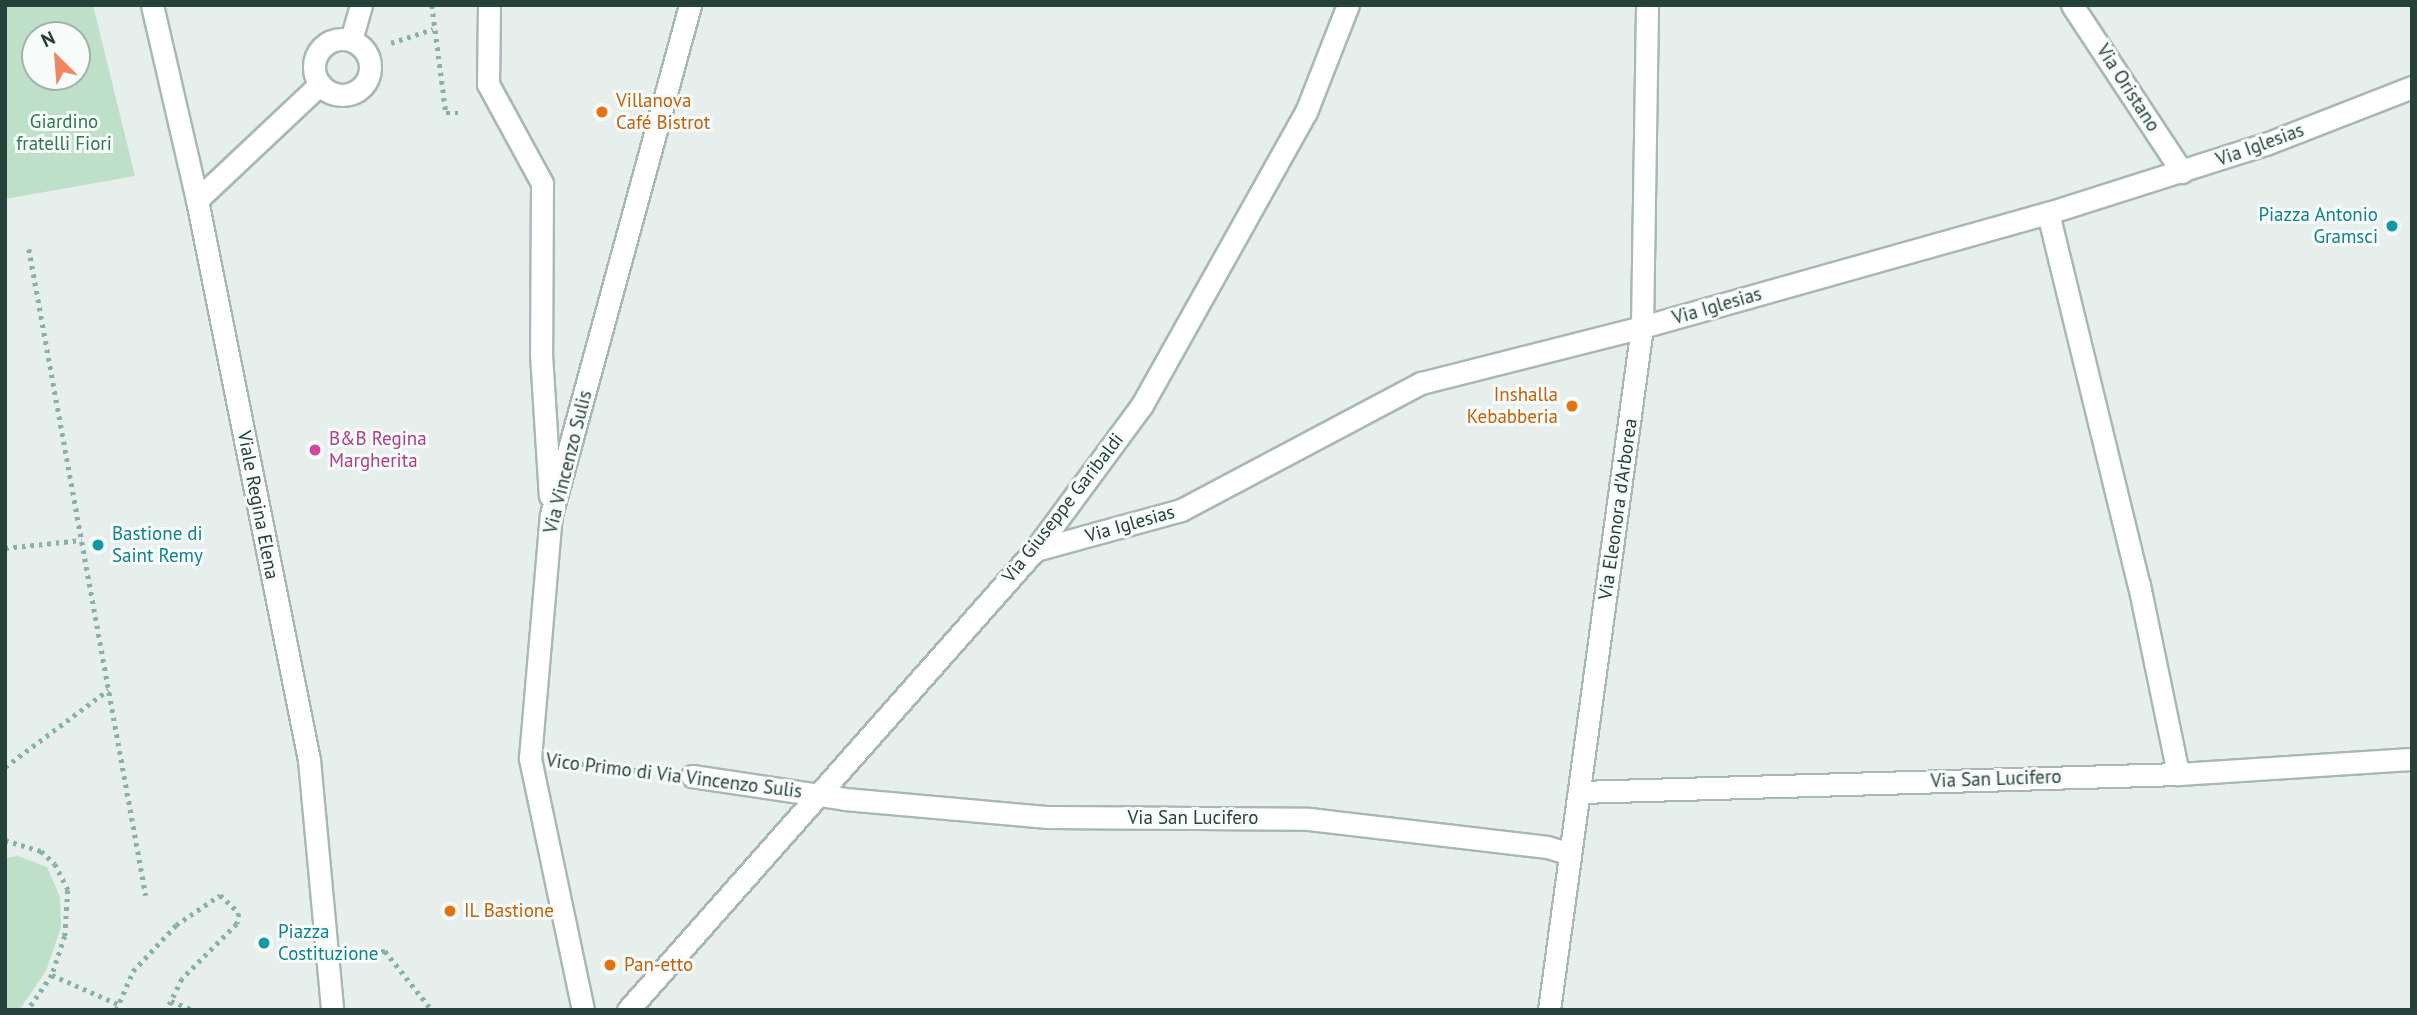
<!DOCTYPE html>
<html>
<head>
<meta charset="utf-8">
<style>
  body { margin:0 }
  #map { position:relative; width:2417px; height:1015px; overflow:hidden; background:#e6efeb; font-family:"PT Sans",sans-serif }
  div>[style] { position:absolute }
  .green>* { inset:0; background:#bfe0c8 }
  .path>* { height:4.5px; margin-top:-2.25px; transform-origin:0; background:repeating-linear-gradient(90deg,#86b3a5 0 3.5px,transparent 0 8.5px) }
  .roads { filter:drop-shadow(2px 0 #a8b8b2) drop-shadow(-2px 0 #a8b8b2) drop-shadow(0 2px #a8b8b2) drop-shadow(0 -2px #a8b8b2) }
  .minor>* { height:21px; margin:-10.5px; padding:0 10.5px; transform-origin:10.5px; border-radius:10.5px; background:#fff }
  .minor>.ring { margin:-10.5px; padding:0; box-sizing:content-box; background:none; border:21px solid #fff; border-radius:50% }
  .dots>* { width:19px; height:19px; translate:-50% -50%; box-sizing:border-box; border:4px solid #f7fbf9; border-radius:50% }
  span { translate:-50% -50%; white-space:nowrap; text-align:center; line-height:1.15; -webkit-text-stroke:6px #f7fbf9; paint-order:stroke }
  .street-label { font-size:19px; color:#24423a }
  .food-label { font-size:19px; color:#c56008 }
  .left { translate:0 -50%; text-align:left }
  .right { translate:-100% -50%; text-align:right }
  .park-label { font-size:19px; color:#2d7a4b }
  .culture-label { font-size:19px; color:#0d838f }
  .hotel-label { font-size:19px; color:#b23c85 }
  .frame { position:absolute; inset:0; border:7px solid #24423a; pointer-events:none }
  .north { position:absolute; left:21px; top:21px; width:70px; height:70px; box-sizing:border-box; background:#f7fbf9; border:2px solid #a3b1ad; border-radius:50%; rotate:335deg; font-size:19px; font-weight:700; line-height:28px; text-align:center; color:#24423a }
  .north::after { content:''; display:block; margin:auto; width:24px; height:32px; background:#f4845f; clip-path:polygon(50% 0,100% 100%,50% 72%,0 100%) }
</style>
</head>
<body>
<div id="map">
  <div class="green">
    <i style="clip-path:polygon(evenodd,5px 5px,93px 5px,135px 176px,5px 199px,5px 5px,35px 35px,77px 35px,77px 77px,35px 77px,35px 35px)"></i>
    <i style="clip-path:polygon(18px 856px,47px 867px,60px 897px,61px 927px,46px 971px,20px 1009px,5px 1010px,5px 858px)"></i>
  </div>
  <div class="path">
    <i style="left:432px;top:5px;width:109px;rotate:82.6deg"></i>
    <i style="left:446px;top:113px;width:12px"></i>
    <i style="left:391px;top:43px;width:44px;rotate:-18.4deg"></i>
    <i style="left:29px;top:249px;width:657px;rotate:79.75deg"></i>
    <i style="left:5px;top:548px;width:77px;rotate:-5.9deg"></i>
    <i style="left:573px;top:763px;width:81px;rotate:6.3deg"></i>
    <i style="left:5px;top:767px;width:129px;rotate:-36.8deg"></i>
    <i style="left:5px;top:840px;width:38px;rotate:17deg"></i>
    <i style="left:41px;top:851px;width:19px;rotate:43deg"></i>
    <i style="left:55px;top:864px;width:29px;rotate:63deg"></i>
    <i style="left:68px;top:890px;width:46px;rotate:93.7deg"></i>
    <i style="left:65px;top:936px;width:41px;rotate:108.4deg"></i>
    <i style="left:52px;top:975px;width:42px;rotate:124.4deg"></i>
    <i style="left:373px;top:952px;width:12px;rotate:-5deg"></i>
    <i style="left:385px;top:951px;width:75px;rotate:51.5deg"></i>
    <i style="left:52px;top:975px;width:72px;rotate:23.7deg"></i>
    <i style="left:171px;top:1001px;width:24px;rotate:22deg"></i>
    <i style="left:116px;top:1010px;width:43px;rotate:-66.4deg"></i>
    <i style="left:133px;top:971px;width:63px;rotate:-46.9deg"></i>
    <i style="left:176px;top:925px;width:53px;rotate:-34.3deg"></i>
    <i style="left:220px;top:895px;width:26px;rotate:43deg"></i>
    <i style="left:239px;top:913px;width:11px;rotate:100deg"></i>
    <i style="left:237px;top:924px;width:78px;rotate:135deg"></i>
    <i style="left:182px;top:979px;width:34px;rotate:116deg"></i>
  </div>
  <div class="roads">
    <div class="minor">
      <i style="left:152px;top:5px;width:200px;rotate:77deg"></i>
      <i style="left:197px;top:200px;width:571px;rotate:78.69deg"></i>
      <i style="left:309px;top:760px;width:251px;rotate:84.7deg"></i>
      <i style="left:489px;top:5px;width:79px;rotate:90.7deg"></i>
      <i style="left:488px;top:84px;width:113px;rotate:61.4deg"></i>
      <i style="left:542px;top:183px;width:171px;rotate:90.3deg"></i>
      <i style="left:541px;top:354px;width:142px;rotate:86.4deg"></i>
      <i style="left:2072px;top:5px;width:200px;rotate:56.6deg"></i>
      <i class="ring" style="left:314px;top:39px;width:35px;height:35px"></i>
      <i style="left:351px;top:40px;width:36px;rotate:-74deg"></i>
      <i style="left:197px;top:200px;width:169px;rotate:-43.3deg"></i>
      <i style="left:2048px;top:213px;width:383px;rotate:76.3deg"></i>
      <i style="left:2139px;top:585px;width:193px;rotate:78.3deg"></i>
      <i style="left:1035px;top:550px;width:151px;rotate:-15.3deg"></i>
      <i style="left:1181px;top:510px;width:272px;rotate:-27.9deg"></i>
      <i style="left:1421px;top:383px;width:228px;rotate:-14.2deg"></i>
      <i style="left:1642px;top:327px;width:422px;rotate:-15.7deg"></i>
      <i style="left:2048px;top:213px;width:229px;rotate:-17.6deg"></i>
      <i style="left:2266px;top:144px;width:157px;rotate:-21.3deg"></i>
      <i style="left:692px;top:776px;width:155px;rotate:8.5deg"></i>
      <i style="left:845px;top:799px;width:204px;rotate:5.1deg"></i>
      <i style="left:1048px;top:817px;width:261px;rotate:0.4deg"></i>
      <i style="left:1309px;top:819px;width:240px;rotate:6.7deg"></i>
      <i style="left:1547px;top:847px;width:22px;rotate:16deg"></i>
      <i style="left:1580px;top:792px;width:598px;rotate:-1.72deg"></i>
      <i style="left:2178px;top:774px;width:234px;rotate:-3.7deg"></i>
      <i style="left:583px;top:1010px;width:258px;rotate:-101.9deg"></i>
      <i style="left:530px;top:758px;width:244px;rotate:-85.1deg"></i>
      <i style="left:551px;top:515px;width:529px;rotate:-74.75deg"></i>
      <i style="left:628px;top:1010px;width:614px;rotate:-48.5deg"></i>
      <i style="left:1035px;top:550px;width:180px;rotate:-53.6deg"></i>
      <i style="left:1142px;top:405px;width:336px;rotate:-60.8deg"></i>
      <i style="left:1306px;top:112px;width:115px;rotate:-68.6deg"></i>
      <i style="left:1549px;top:1010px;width:689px;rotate:-82.25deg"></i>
      <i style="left:1642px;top:327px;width:322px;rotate:-89.1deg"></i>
    </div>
  </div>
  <div class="dots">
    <i style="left:602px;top:112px;background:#e8710a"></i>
    <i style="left:2392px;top:226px;background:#0f9aa8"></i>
    <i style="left:1572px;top:406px;background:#e8710a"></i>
    <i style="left:315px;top:450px;background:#d1479c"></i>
    <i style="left:98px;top:545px;background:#0f9aa8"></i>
    <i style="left:450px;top:911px;background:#e8710a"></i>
    <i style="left:264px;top:943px;background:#0f9aa8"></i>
    <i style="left:610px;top:965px;background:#e8710a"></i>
  </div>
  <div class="street-label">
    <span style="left:2128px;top:88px;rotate:57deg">Via Oristano</span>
    <span style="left:2260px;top:145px;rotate:-20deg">Via Iglesias</span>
    <span style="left:1717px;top:306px;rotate:-16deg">Via Iglesias</span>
    <span style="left:568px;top:462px;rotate:-76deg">Via Vincenzo Sulis</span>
    <span style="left:258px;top:505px;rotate:79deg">Viale Regina Elena</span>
    <span style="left:1063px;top:508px;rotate:-52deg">Via Giuseppe Garibaldi</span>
    <span style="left:1618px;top:509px;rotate:-82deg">Via Eleonora d'Arborea</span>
    <span style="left:1130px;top:524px;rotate:-16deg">Via Iglesias</span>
    <span style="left:674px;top:776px;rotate:7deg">Vico Primo di Via Vincenzo Sulis</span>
    <span style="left:1996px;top:779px;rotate:-2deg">Via San Lucifero</span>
    <span style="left:1193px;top:818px">Via San Lucifero</span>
  </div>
  <div class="food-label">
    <span class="left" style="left:616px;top:112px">Villanova<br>Café Bistrot</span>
    <span class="right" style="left:1558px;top:406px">Inshalla<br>Kebabberia</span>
    <span class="left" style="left:464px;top:911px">IL Bastione</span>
    <span class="left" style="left:624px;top:965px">Pan-etto</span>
  </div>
  <div class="park-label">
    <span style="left:64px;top:133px">Giardino<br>fratelli Fiori</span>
  </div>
  <div class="culture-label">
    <span class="right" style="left:2378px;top:226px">Piazza Antonio<br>Gramsci</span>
    <span class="left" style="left:112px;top:545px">Bastione di<br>Saint Remy</span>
    <span class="left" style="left:278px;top:943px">Piazza<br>Costituzione</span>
  </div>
  <div class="hotel-label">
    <span class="left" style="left:329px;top:450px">B&amp;B Regina<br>Margherita</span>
  </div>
  <div class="frame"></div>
  <div class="north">N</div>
</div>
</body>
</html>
